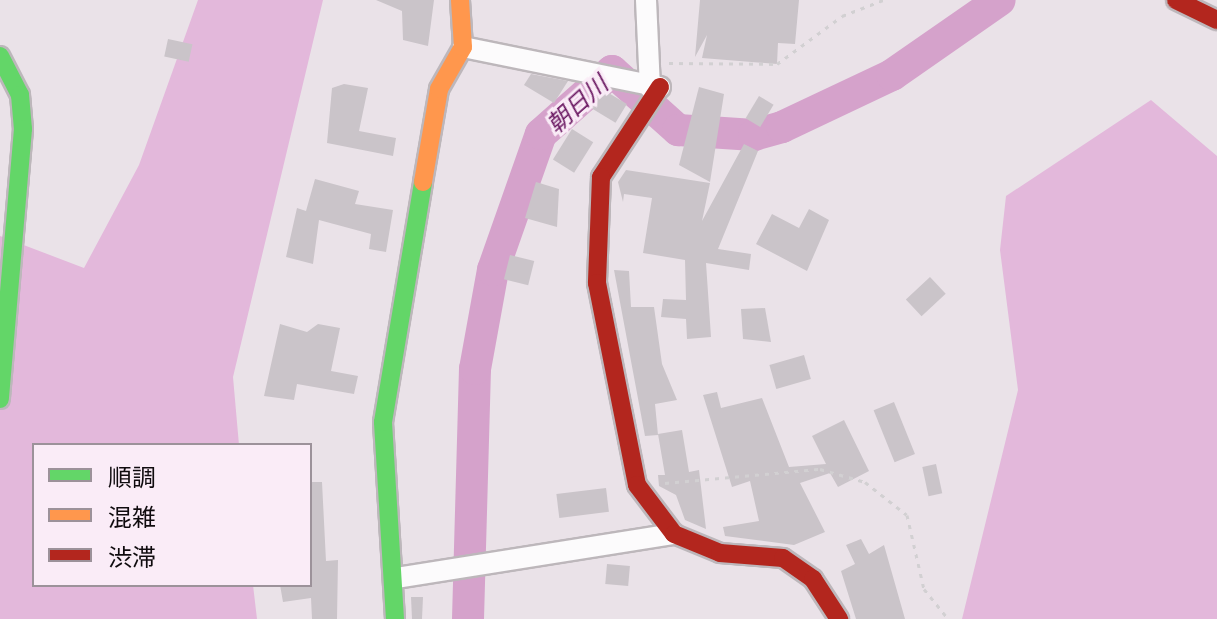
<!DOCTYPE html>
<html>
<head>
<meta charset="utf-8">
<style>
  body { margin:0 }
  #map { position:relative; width:1217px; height:619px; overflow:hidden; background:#eae2e8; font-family:Literata,"Noto Sans JP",serif }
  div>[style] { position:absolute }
  .forest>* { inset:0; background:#e3b8db }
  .river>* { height:32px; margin:-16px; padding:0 16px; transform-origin:16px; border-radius:16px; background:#d5a2cb }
  .building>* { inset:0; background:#cac4c9; transform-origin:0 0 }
  .path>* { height:3px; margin-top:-1.5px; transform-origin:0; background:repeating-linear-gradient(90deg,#d2d0d2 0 4px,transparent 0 10px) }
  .roads { filter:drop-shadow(2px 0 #bdb7bb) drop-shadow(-2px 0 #bdb7bb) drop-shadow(0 2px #bdb7bb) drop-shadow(0 -2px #bdb7bb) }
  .street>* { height:20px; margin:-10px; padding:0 10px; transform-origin:10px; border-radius:10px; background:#fcfbfc }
  .fast>* { height:18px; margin:-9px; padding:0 9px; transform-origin:9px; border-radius:9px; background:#63d668 }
  .slow>* { height:18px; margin:-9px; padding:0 9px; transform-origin:9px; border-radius:9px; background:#ff974d }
  .jam>* { height:18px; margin:-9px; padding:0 9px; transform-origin:9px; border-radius:9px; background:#b3261e }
  span { translate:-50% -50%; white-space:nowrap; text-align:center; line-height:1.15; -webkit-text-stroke:6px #faecf7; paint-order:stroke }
  .water-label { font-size:24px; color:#691660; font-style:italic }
  .legend { position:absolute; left:32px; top:443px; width:280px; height:144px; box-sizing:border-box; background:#faecf7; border:2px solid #9c929a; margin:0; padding:10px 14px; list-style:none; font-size:24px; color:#0f0b0e }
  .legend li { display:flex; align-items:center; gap:16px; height:40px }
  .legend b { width:40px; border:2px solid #9c929a }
</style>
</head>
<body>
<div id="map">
  <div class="forest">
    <i style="clip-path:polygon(198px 0,323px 0,233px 377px,239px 445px,34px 445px,34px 585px,253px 585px,257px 619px,0 619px,0 236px,84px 268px,139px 165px)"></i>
    <i style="clip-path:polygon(1151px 100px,1217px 156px,1217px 619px,962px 619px,1018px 390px,1000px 250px,1006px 196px)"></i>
  </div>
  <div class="river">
    <i style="left:468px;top:619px;width:250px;rotate:-88.4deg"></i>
    <i style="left:475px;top:369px;width:101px;rotate:-79.7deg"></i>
    <i style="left:493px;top:270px;width:144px;rotate:-70.6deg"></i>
    <i style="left:541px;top:134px;width:95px;rotate:-41.6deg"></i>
    <i style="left:612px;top:71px;width:89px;rotate:41.8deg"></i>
    <i style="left:678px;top:130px;width:76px;rotate:3.8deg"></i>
    <i style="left:754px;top:135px;width:29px;rotate:-16deg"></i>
    <i style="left:782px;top:127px;width:122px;rotate:-25.3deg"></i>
    <i style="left:892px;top:75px;width:131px;rotate:-34.8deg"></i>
  </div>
  <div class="building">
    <i style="clip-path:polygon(376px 0,434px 0,428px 46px,403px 40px,402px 11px)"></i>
    <i style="clip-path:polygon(700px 0,799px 0,795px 44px,778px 43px,777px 64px,702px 58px,707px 35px,695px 57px)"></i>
    <i style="left:168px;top:39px;width:25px;height:18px;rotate:12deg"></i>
    <i style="clip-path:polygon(531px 74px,568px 81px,554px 103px,524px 85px)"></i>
    <i style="clip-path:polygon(344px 84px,368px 88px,359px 131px,396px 138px,393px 156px,327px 143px,332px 88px)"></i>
    <i style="clip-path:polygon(699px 87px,724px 94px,710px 182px,679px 165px)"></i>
    <i style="left:602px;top:89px;width:29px;height:22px;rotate:31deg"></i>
    <i style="left:759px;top:96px;width:17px;height:26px;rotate:31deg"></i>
    <i style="left:572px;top:129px;width:25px;height:36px;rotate:32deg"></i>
    <i style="clip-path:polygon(744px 144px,758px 151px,718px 249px,751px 254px,749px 270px,706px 263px,711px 337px,687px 339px,686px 319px,661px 317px,663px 299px,686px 300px,685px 260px,643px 253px,652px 198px,624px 194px,623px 202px,618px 182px,626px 170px,710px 183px,702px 221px)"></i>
    <i style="clip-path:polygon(315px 179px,359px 191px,355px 204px,393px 210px,386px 252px,369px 249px,371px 234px,319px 220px,313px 264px,286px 257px,297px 208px,306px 211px)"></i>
    <i style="clip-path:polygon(536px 182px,559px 189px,557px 227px,525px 218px)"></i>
    <i style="clip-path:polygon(809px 209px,829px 220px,807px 271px,756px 244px,772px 214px,799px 228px)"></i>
    <i style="left:510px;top:255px;width:25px;height:25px;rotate:14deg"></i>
    <i style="clip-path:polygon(614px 270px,629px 271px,631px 307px,654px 307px,662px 364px,677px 400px,655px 404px,658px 435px,645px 436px)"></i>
    <i style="left:930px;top:277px;width:23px;height:33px;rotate:47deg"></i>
    <i style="clip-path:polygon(765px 308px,771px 342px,743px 339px,741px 309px)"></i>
    <i style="clip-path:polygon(280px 324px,307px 332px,318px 324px,340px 328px,331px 371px,358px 376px,354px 394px,297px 384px,294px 400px,264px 396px)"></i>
    <i style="left:804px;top:355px;width:25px;height:36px;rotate:74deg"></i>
    <i style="clip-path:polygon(717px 392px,721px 408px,762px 398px,789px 467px,826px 464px,812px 436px,844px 420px,869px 471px,838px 487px,830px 473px,800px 483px,825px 532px,794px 545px,725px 536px,723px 527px,759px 521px,750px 481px,732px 487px,703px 395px)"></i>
    <i style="left:894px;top:402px;width:56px;height:22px;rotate:68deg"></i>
    <i style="clip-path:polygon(682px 430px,689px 472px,699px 470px,706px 529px,685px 520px,676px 495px,659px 486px,658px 475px,665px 475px,658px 434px)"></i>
    <i style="left:936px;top:464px;width:30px;height:14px;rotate:78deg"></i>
    <i style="clip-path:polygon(310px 482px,322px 482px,326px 561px,338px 560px,337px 619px,312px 619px,311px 598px,283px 602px,280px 585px,310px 585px)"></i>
    <i style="left:606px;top:488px;width:24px;height:50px;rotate:83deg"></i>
    <i style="clip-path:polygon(861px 539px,869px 554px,884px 545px,905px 619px,856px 619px,841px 571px,855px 564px,846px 545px)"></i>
    <i style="left:607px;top:564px;width:23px;height:20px;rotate:5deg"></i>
    <i style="clip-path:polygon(411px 597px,423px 597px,422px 619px,412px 619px)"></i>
  </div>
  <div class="path">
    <i style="left:669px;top:63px;width:108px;rotate:0.5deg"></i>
    <i style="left:777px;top:64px;width:81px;rotate:-36.4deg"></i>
    <i style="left:842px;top:16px;width:44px;rotate:-21.3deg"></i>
    <i style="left:665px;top:483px;width:156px;rotate:-5.2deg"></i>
    <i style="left:820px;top:469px;width:47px;rotate:16.1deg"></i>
    <i style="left:865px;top:482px;width:53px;rotate:38.2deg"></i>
    <i style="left:907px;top:515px;width:76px;rotate:77.1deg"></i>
    <i style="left:924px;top:589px;width:38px;rotate:51deg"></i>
  </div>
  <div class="roads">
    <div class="street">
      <i style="left:646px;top:0;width:88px;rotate:87.4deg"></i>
      <i style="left:463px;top:47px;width:201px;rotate:11.5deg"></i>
      <i style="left:396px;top:578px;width:281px;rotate:-9deg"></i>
    </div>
    <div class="fast">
      <i style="left:0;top:56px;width:44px;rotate:62.9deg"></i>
      <i style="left:20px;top:95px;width:34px;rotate:85deg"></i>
      <i style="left:23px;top:129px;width:271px;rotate:94.9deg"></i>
      <i style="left:395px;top:619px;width:197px;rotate:-93.5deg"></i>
      <i style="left:383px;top:422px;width:243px;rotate:-80.5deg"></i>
    </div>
    <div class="slow">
      <i style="left:423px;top:182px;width:94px;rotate:-80.2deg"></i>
      <i style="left:439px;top:89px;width:48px;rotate:-60.3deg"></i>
      <i style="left:463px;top:47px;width:47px;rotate:-93.7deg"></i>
    </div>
    <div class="jam">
      <i style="left:1176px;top:0;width:46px;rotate:26deg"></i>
      <i style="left:660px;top:87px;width:108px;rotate:123.2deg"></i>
      <i style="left:601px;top:177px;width:106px;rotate:92.2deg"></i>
      <i style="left:597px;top:283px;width:206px;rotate:78.8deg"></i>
      <i style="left:637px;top:485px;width:61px;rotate:52.9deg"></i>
      <i style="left:674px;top:534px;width:50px;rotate:22.4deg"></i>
      <i style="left:720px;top:553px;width:63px;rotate:4.5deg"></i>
      <i style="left:783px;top:558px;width:37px;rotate:35deg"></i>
      <i style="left:813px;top:579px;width:48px;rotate:57deg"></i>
    </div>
  </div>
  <div class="water-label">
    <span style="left:576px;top:103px;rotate:-42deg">朝日川</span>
  </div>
  <ul class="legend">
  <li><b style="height:10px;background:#63d668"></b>順調</li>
  <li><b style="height:10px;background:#ff974d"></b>混雑</li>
  <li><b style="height:10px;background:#b3261e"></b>渋滞</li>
  </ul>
</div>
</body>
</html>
